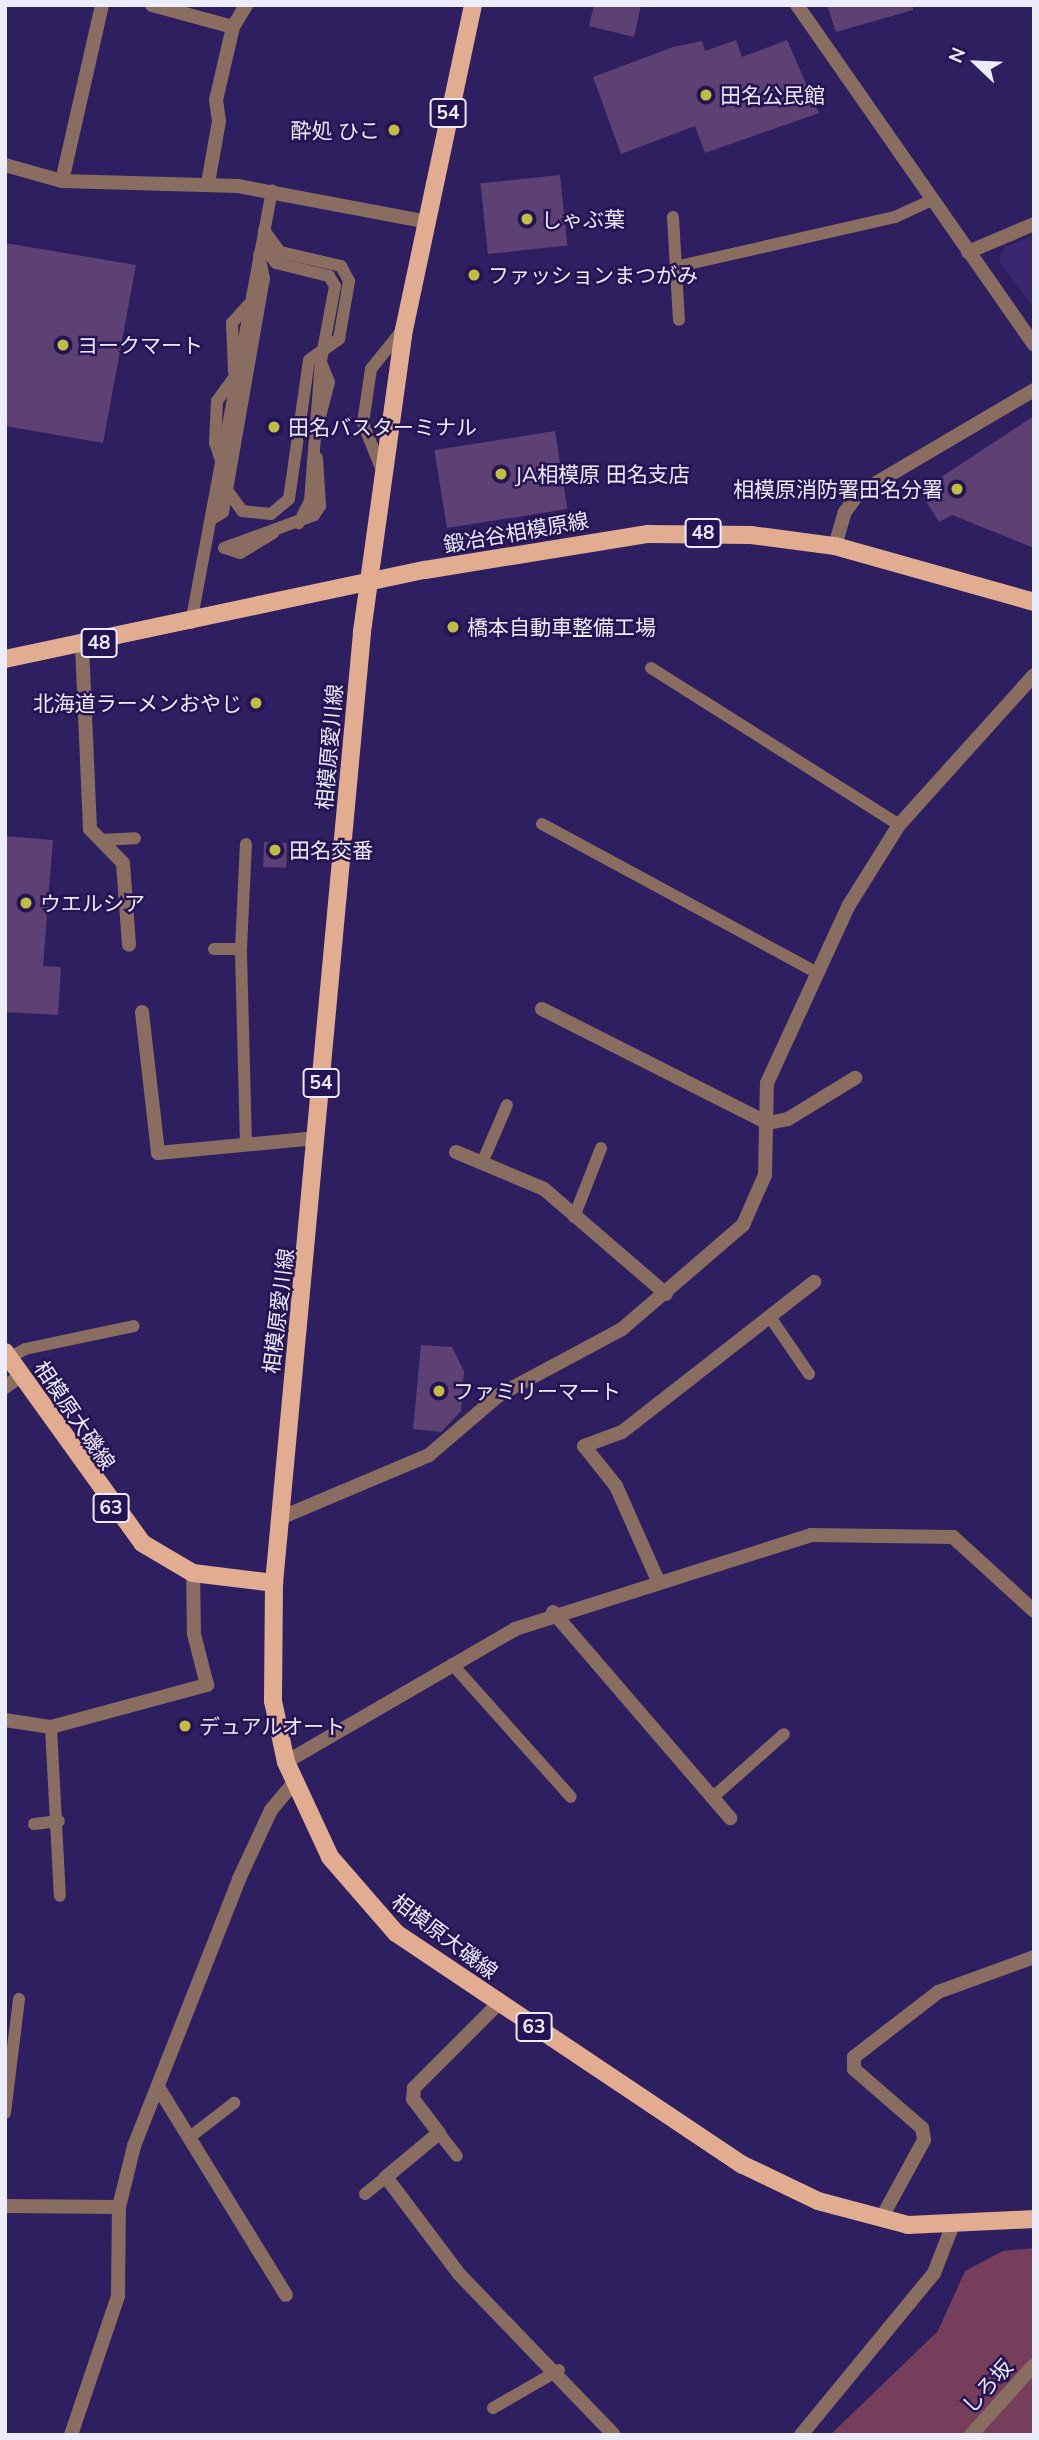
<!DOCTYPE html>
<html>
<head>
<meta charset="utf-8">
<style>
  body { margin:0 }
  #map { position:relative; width:1039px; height:2440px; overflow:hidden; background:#2e1f60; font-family:Mulish,"Noto Sans JP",sans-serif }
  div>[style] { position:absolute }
  .built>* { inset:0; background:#39286f }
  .forest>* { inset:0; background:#773e5c }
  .building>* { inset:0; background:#5d4174; transform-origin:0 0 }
  .service>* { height:12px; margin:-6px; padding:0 6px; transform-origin:6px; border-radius:6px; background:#886d60 }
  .minor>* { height:14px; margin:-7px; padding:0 7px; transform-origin:7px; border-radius:7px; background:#886d60 }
  .tertiary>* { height:14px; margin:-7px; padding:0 7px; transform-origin:7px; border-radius:7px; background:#886d60 }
  .primary>* { height:18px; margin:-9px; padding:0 9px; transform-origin:9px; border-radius:9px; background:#e2ac90 }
  .dots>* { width:19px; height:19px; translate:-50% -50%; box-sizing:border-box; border:4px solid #251454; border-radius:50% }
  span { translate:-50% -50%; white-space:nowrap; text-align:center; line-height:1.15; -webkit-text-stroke:5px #251454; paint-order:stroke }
  .shield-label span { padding:2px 5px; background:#251454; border:2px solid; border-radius:5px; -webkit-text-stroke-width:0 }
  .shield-label { font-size:19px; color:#edecfc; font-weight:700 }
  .poi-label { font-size:21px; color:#edecfc }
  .left { translate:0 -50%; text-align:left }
  .right { translate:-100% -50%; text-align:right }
  .street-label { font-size:21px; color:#edecfc }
  .frame { position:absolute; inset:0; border:7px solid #edecfc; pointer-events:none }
  .north { position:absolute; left:941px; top:28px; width:70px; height:70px; -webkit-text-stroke:5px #251454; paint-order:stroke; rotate:293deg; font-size:19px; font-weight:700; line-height:28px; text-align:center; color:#edecfc }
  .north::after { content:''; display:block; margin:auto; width:24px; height:32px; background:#edecfc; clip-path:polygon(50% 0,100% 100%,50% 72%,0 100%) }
</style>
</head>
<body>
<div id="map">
  <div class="built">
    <i style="clip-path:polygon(1034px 235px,1034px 308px,999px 261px,1003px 248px)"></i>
  </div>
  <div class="forest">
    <i style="clip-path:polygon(1034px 2248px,1034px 2435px,830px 2435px,938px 2331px,965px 2271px,1003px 2251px)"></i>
  </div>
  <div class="building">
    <i style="clip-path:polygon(594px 5px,641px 5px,634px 37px,589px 26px)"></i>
    <i style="clip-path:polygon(827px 5px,913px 5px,913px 10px,836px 32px)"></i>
    <i style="clip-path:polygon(736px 40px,742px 57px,787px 40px,819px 113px,705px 153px,695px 126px,621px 154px,593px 77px,673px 47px,702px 41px,705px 51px)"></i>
    <i style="left:560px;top:175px;width:71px;height:80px;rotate:84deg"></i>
    <i style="clip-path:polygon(5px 243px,136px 265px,103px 443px,5px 426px)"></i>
    <i style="clip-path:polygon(1034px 416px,1034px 548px,952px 515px,939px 522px,924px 498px,936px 490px,932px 483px)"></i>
    <i style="left:555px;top:431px;width:79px;height:122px;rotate:81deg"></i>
    <i style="clip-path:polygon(5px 836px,53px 840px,43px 966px,61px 967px,58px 1015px,5px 1012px)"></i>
    <i style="left:264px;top:842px;width:23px;height:25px;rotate:2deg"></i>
    <i style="clip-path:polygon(421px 1345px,452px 1347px,464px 1371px,461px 1411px,441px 1432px,413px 1429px)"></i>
  </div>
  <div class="service">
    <i style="left:673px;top:217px;width:103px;rotate:86.7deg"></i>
    <i style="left:263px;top:247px;width:21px;rotate:51deg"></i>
    <i style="left:276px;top:263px;width:55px;rotate:13.8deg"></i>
    <i style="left:329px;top:276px;width:12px;rotate:59deg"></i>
    <i style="left:335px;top:286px;width:76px;rotate:100.6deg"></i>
    <i style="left:321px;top:361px;width:140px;rotate:94.5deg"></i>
    <i style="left:310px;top:501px;width:25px;rotate:117deg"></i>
    <i style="left:259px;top:255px;width:24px;rotate:78deg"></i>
    <i style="left:264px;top:278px;width:215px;rotate:99.9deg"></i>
    <i style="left:227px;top:490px;width:26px;rotate:54deg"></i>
    <i style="left:242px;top:511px;width:29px;rotate:6deg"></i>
    <i style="left:271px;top:514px;width:23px;rotate:-40deg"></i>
    <i style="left:289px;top:499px;width:140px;rotate:-81.8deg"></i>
    <i style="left:309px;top:360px;width:37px;rotate:-35deg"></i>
    <i style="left:339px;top:339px;width:59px;rotate:-80.2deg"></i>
    <i style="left:349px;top:281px;width:17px;rotate:-118deg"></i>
    <i style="left:341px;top:266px;width:63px;rotate:-167.1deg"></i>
    <i style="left:280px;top:252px;width:27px;rotate:-126deg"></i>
    <i style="left:675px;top:267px;width:226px;rotate:-12.8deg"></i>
    <i style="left:895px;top:217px;width:41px;rotate:-24.7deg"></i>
    <i style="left:234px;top:371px;width:48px;rotate:-92.4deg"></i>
    <i style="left:232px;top:323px;width:25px;rotate:-48deg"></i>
    <i style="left:318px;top:424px;width:43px;rotate:-75.3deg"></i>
    <i style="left:329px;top:382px;width:18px;rotate:-112deg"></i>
    <i style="left:221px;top:461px;width:19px;rotate:-108deg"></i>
    <i style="left:215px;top:443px;width:42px;rotate:-87.3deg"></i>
    <i style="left:217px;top:401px;width:29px;rotate:-54deg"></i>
    <i style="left:381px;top:468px;width:48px;rotate:-111.8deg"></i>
    <i style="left:363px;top:423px;width:55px;rotate:-81.6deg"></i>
    <i style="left:371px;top:369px;width:51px;rotate:-51.3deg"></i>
    <i style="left:212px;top:519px;width:13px;rotate:-32deg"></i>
    <i style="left:223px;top:512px;width:22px;rotate:-80deg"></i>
    <i style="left:224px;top:548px;width:96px;rotate:-20.1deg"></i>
    <i style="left:314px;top:515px;width:11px;rotate:-56deg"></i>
    <i style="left:320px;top:506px;width:48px;rotate:-93.6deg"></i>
    <i style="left:225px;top:548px;width:16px;rotate:18deg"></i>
    <i style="left:240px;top:553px;width:39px;rotate:-31deg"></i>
    <i style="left:191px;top:623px;width:440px;rotate:-79.4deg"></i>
    <i style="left:651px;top:668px;width:294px;rotate:32.3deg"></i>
    <i style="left:542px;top:824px;width:311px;rotate:28.4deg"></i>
    <i style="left:101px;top:840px;width:34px;rotate:-3deg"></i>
    <i style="left:214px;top:949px;width:27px"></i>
    <i style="left:246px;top:1144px;width:195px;rotate:-91.5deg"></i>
    <i style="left:241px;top:949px;width:105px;rotate:-87.3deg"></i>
    <i style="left:482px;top:1163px;width:63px;rotate:-66.7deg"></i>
    <i style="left:574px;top:1217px;width:74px;rotate:-68.6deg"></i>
    <i style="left:770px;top:1317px;width:69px;rotate:55.6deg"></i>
    <i style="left:9px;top:1358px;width:18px;rotate:-29deg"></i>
    <i style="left:25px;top:1349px;width:111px;rotate:-11.9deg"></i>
    <i style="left:452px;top:1664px;width:178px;rotate:48.2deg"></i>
    <i style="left:51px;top:1727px;width:169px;rotate:87deg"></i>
    <i style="left:712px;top:1798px;width:96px;rotate:-41.6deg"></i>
    <i style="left:34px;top:1824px;width:25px;rotate:-7deg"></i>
    <i style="left:5px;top:2113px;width:115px;rotate:-83deg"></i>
    <i style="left:439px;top:2133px;width:29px;rotate:52deg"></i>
    <i style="left:190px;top:2137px;width:56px;rotate:-37.7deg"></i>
    <i style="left:365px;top:2194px;width:27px;rotate:-39deg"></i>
    <i style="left:493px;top:2408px;width:76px;rotate:-29.9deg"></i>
  </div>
  <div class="minor">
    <i style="left:152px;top:5px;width:84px;rotate:15.2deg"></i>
    <i style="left:233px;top:27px;width:26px;rotate:-59deg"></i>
    <i style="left:797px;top:5px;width:414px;rotate:55.1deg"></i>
    <i style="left:5px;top:165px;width:59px;rotate:15.7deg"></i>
    <i style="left:62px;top:181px;width:176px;rotate:1.6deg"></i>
    <i style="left:238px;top:186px;width:189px;rotate:10.7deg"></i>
    <i style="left:62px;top:181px;width:180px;rotate:-77.2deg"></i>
    <i style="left:208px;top:183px;width:63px;rotate:-79.9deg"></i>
    <i style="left:219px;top:121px;width:21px;rotate:-98deg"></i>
    <i style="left:216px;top:100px;width:75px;rotate:-76.9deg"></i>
    <i style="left:968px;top:252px;width:72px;rotate:-23deg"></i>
    <i style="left:835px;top:546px;width:35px;rotate:-74deg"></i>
    <i style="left:845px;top:512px;width:24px;rotate:-54deg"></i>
    <i style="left:859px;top:493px;width:203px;rotate:-30.5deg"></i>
    <i style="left:82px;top:646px;width:183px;rotate:87.5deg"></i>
    <i style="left:90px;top:829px;width:47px;rotate:45.9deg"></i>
    <i style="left:123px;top:863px;width:82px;rotate:85.8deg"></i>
    <i style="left:542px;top:1009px;width:253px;rotate:26.8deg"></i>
    <i style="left:768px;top:1123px;width:20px;rotate:-11deg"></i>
    <i style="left:788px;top:1119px;width:79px;rotate:-31.5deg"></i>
    <i style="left:142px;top:1012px;width:142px;rotate:83.5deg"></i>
    <i style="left:158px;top:1153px;width:159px;rotate:-5.4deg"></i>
    <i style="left:456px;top:1152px;width:95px;rotate:22.8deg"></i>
    <i style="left:544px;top:1189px;width:161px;rotate:40.7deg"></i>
    <i style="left:5px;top:1387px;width:19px;rotate:-35deg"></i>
    <i style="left:280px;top:1518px;width:162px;rotate:-22.9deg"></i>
    <i style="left:429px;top:1455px;width:92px;rotate:-40.6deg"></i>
    <i style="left:499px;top:1395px;width:140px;rotate:-28.2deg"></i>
    <i style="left:622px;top:1329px;width:160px;rotate:-40.7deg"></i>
    <i style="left:743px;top:1225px;width:55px;rotate:-66.3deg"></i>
    <i style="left:765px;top:1175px;width:92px;rotate:-88.8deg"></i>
    <i style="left:767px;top:1083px;width:196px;rotate:-65.3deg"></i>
    <i style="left:849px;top:905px;width:94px;rotate:-58deg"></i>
    <i style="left:899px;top:825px;width:202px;rotate:-48deg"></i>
    <i style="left:659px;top:1583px;width:106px;rotate:-113.9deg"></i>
    <i style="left:616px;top:1486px;width:51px;rotate:-128.7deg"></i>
    <i style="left:584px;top:1446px;width:40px;rotate:-20.2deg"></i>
    <i style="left:622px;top:1432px;width:244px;rotate:-38deg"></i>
    <i style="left:553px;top:1612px;width:272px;rotate:49.3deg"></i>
    <i style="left:5px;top:1720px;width:47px;rotate:8.7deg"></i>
    <i style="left:51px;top:1727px;width:162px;rotate:-15.1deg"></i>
    <i style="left:207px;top:1685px;width:53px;rotate:-104.3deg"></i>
    <i style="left:194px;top:1634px;width:61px;rotate:-90.9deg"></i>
    <i style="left:286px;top:1762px;width:265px;rotate:-30.1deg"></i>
    <i style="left:515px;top:1629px;width:311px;rotate:-17.6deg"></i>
    <i style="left:811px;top:1535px;width:142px;rotate:0.8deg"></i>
    <i style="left:953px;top:1537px;width:110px;rotate:42.4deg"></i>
    <i style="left:498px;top:2004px;width:119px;rotate:135deg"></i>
    <i style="left:414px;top:2088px;width:11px;rotate:95deg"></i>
    <i style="left:413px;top:2099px;width:43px;rotate:52.6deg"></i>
    <i style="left:439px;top:2133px;width:69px;rotate:140.3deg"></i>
    <i style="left:386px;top:2177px;width:121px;rotate:53deg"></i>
    <i style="left:459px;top:2274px;width:223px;rotate:46.1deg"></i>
    <i style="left:158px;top:2087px;width:244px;rotate:58.4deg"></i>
    <i style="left:5px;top:2206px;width:114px;rotate:0.5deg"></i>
    <i style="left:119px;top:2207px;width:63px;rotate:-76.2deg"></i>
    <i style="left:134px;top:2146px;width:287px;rotate:-68.5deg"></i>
    <i style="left:239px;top:1879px;width:76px;rotate:-65.1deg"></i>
    <i style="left:271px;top:1810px;width:33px;rotate:-50deg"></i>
    <i style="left:881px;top:2219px;width:90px;rotate:-61.4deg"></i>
    <i style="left:924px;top:2140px;width:12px;rotate:-99deg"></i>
    <i style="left:922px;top:2128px;width:90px;rotate:-139.1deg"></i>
    <i style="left:854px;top:2069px;width:12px;rotate:-90deg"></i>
    <i style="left:854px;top:2057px;width:106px;rotate:-37.7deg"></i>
    <i style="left:938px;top:1992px;width:102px;rotate:-20deg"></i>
    <i style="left:71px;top:2435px;width:147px;rotate:-71.3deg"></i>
    <i style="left:118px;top:2296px;width:89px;rotate:-89.4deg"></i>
    <i style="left:801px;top:2435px;width:210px;rotate:-50.6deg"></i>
    <i style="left:934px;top:2273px;width:49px;rotate:-68.6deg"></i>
  </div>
  <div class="tertiary">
    <i style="left:971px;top:2435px;width:94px;rotate:-48deg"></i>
  </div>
  <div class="primary">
    <i style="left:473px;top:5px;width:331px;rotate:102deg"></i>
    <i style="left:404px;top:329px;width:307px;rotate:97.9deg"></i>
    <i style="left:362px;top:633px;width:954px;rotate:95.29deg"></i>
    <i style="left:274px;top:1583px;width:118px;rotate:90.5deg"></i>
    <i style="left:273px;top:1701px;width:62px;rotate:78deg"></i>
    <i style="left:286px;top:1762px;width:105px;rotate:65.1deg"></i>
    <i style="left:330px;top:1857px;width:101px;rotate:49deg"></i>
    <i style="left:396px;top:1933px;width:417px;rotate:33.8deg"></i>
    <i style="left:743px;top:2165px;width:83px;rotate:25.6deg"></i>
    <i style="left:818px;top:2201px;width:93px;rotate:14.9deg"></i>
    <i style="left:908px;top:2225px;width:126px;rotate:-2.7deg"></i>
    <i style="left:5px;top:659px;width:429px;rotate:-12deg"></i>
    <i style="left:425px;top:570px;width:226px;rotate:-9.2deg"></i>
    <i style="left:648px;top:534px;width:103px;rotate:0.6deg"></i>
    <i style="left:751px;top:535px;width:85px;rotate:7.5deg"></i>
    <i style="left:835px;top:546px;width:207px;rotate:15.7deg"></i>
    <i style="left:5px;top:1352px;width:235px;rotate:54.3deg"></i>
    <i style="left:142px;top:1543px;width:59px;rotate:30.5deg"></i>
    <i style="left:193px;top:1573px;width:82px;rotate:7deg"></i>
  </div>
  <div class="dots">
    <i style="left:706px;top:95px;background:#c0be41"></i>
    <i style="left:394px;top:130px;background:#c0be41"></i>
    <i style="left:527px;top:219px;background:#c0be41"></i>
    <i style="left:474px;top:275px;background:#c0be41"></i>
    <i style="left:63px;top:345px;background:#c0be41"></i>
    <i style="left:274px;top:427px;background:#c0be41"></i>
    <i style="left:501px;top:474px;background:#c0be41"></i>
    <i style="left:957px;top:489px;background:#c0be41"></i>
    <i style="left:453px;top:627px;background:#c0be41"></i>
    <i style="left:256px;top:703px;background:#c0be41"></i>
    <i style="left:275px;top:850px;background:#c0be41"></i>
    <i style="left:26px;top:903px;background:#c0be41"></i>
    <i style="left:439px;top:1391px;background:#c0be41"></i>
    <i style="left:185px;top:1726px;background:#c0be41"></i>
  </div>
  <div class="shield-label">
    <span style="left:448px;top:113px">54</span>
    <span style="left:703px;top:533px">48</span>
    <span style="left:99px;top:643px">48</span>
    <span style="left:321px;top:1083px">54</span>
    <span style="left:111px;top:1508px">63</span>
    <span style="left:534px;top:2027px">63</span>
  </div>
  <div class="poi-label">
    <span class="left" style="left:720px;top:95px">田名公民館</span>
    <span class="right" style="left:380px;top:130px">酔処 ひこ</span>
    <span class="left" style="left:541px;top:219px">しゃぶ葉</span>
    <span class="left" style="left:488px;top:275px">ファッションまつがみ</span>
    <span class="left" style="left:77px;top:345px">ヨークマート</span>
    <span class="left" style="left:288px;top:427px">田名バスターミナル</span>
    <span class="left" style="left:515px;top:474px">JA相模原 田名支店</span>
    <span class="right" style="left:943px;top:489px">相模原消防署田名分署</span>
    <span class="left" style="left:467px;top:627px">橋本自動車整備工場</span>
    <span class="right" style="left:242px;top:703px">北海道ラーメンおやじ</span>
    <span class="left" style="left:289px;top:850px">田名交番</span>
    <span class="left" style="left:40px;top:903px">ウエルシア</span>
    <span class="left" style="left:453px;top:1391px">ファミリーマート</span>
    <span class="left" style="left:199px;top:1726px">デュアルオート</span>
  </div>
  <div class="street-label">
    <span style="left:516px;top:532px;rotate:-10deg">鍛冶谷相模原線</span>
    <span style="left:329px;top:747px;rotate:-85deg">相模原愛川線</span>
    <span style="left:278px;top:1311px;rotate:-83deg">相模原愛川線</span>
    <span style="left:75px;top:1415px;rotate:56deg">相模原大磯線</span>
    <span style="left:445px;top:1936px;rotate:37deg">相模原大磯線</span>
    <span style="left:987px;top:2386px;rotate:-48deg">しろ坂</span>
  </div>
  <div class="frame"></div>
  <div class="north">N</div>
</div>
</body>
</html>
